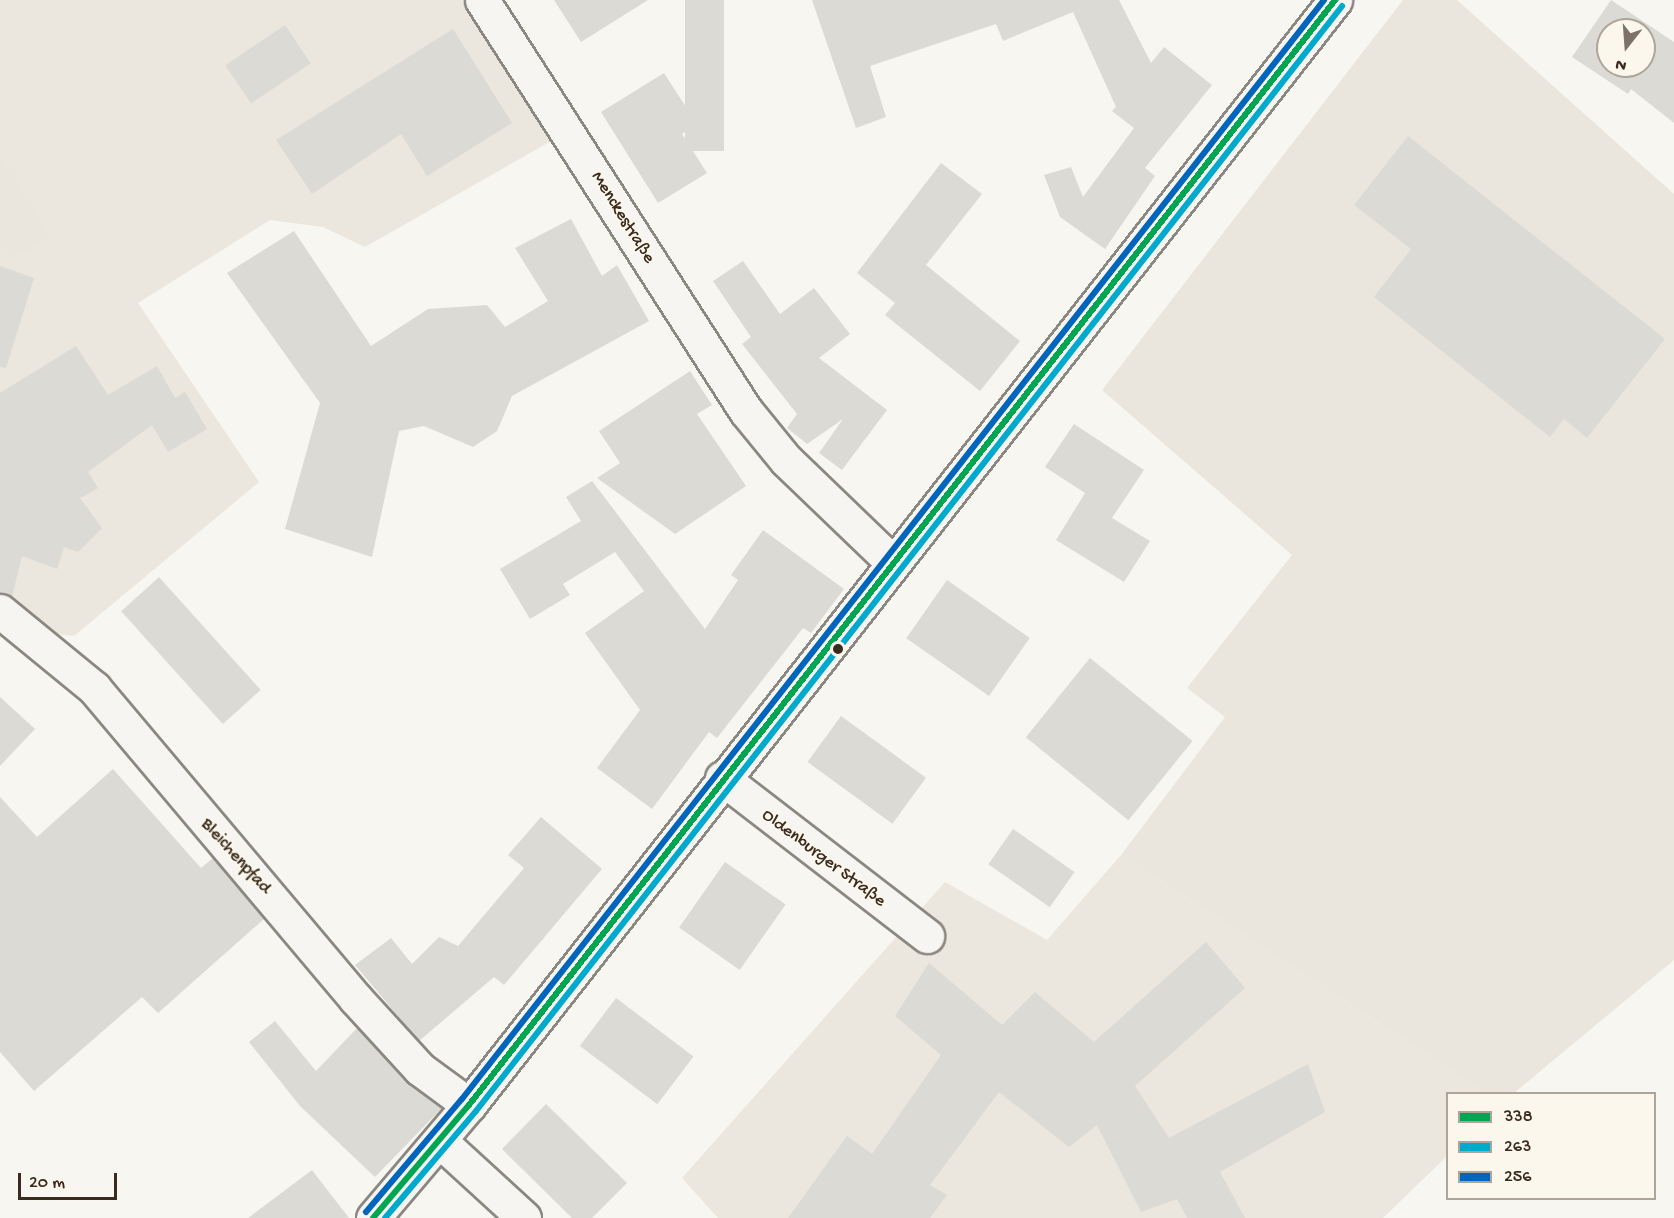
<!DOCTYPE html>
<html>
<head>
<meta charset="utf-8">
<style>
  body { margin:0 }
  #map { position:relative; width:1674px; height:1218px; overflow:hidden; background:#f8f6f0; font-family:"Gochi Hand",sans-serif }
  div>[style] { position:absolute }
  .built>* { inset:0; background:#ebe6de }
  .green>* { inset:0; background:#eae6dd }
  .building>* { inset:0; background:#dcdad5; transform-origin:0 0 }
  .roads { filter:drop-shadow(2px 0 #8b8781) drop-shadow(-2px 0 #8b8781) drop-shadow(0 2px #8b8781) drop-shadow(0 -2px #8b8781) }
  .street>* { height:33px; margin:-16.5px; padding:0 16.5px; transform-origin:16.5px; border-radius:16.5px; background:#f6f5f1 }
  .secondary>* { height:33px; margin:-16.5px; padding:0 16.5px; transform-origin:16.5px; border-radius:16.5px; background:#f6f5f1 }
  .bus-1>* { height:6px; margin:-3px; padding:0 3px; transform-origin:3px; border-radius:3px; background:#00a651 }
  .bus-2>* { height:6px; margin:-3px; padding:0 3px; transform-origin:3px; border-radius:3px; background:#00a9ce }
  .bus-3>* { height:6px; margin:-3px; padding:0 3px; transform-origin:3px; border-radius:3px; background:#0065bd }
  .dots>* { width:16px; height:16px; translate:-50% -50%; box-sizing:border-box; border:3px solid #fbf7ec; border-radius:50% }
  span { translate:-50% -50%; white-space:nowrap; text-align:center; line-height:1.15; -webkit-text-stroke:4.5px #fbf7ec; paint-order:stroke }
  .street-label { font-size:18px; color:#3b2a1e }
  .legend { position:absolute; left:1446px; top:1092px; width:210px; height:108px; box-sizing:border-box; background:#fbf7ec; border:2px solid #aea59a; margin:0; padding:8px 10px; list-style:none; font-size:18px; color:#3b2a1e }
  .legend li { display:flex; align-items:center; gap:12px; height:30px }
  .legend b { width:30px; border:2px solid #aea59a }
  .north { position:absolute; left:1596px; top:18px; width:60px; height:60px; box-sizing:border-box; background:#fbf7ec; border:2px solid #aea59a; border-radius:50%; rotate:197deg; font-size:16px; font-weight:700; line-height:24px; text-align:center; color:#3b2a1e }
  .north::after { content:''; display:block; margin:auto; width:21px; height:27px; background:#7d7168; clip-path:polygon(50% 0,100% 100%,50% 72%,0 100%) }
  .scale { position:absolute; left:18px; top:1173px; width:99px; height:27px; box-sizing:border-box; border:3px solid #3b2a1e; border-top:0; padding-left:8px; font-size:18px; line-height:21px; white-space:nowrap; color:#3b2a1e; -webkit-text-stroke:4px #fbf7ec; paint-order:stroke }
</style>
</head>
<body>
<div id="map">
  <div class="built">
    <i style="clip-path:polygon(0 0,462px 0,553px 140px,365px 247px,323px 227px,270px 220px,138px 303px,259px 482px,74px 636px,0 628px)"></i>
    <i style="clip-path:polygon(1121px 855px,1486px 1093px,1448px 1094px,1447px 1156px,1383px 1218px,718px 1218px,682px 1178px,945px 882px,1047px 940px)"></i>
  </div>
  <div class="green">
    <i style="clip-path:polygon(1403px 0,1457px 0,1674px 194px,1674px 960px,1514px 1093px,1486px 1093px,1121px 855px,1225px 717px,1187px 688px,1292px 555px,1102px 390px)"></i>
    <i style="clip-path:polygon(0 157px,48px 234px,24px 254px,0 245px)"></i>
  </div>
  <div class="building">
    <i style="clip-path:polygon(554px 0,648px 0,581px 42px)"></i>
    <i style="left:685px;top:0;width:39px;height:151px"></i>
    <i style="clip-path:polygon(812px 0,1119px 0,1151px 63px,1164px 47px,1212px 85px,1145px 168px,1155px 176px,1105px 249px,1060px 217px,1044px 175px,1071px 167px,1083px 197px,1134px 128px,1112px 111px,1116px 107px,1073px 12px,1003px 41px,996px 24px,870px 66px,886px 117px,856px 128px)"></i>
    <i style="clip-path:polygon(evenodd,1611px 0,1674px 42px,1674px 123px,1631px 89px,1628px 94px,1572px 57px,1611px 0,1608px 30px,1644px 30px,1644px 66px,1608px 66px,1608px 30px)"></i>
    <i style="left:285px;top:25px;width:46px;height:72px;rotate:56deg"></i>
    <i style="clip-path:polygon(453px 29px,512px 123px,427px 176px,401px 134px,312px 194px,276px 140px)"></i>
    <i style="clip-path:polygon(664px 73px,697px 124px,682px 134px,707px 173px,658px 203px,601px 112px)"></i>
    <i style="clip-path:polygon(1408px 136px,1665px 339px,1587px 438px,1564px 419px,1550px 437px,1374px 297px,1411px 249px,1354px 205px)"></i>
    <i style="clip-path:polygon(941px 163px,982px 194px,926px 265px,1020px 341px,980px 391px,885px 315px,895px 303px,857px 273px)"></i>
    <i style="clip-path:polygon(571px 219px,602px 276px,617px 265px,649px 321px,512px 396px,497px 431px,473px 447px,424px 426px,399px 431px,372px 557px,285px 529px,320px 403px,227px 273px,294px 231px,371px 346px,428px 309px,487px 305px,505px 327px,548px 301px,515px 248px)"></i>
    <i style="clip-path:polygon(743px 261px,780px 314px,814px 288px,850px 334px,819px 358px,887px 410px,842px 470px,819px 453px,843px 419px,807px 444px,787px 428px,797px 414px,742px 344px,751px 337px,713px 281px)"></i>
    <i style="clip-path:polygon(0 266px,34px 278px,6px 368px,0 367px)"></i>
    <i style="clip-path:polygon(76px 346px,108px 395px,157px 366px,175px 398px,185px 392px,207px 429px,168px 452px,152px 425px,88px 472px,98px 488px,80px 498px,102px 528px,78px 552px,64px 547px,57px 569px,22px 556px,12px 597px,0 593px,0 393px)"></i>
    <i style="clip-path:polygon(690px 371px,712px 405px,697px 414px,746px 486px,675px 534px,597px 478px,620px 463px,599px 431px)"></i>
    <i style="clip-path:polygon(1074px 424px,1144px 470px,1112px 518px,1150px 541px,1124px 582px,1056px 540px,1085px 493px,1045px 467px)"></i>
    <i style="clip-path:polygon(592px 481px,705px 629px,738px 580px,731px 575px,763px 530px,844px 589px,811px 633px,803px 628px,717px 738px,709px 732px,652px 809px,597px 768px,640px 710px,585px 633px,644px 591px,615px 552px,563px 584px,570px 595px,530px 619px,500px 569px,581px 521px,566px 497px)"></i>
    <i style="left:159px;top:577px;width:152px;height:51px;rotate:48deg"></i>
    <i style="left:947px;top:580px;width:101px;height:71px;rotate:35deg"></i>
    <i style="left:1090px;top:658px;width:132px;height:102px;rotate:39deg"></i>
    <i style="clip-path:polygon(0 697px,35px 729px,0 766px)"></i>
    <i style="left:841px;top:716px;width:105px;height:57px;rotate:36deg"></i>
    <i style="clip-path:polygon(113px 769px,201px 868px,213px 858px,264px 919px,158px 1013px,142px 997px,34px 1091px,0 1052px,0 797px,37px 837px)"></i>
    <i style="clip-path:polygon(541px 817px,602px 869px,504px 985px,494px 977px,419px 1041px,355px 965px,391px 938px,412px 964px,439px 937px,458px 946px,524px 868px,508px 855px)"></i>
    <i style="left:1013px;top:829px;width:75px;height:43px;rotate:35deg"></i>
    <i style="left:725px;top:862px;width:74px;height:80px;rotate:35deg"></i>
    <i style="clip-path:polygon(1206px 942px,1245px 988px,1135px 1086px,1169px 1138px,1308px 1064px,1325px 1112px,1220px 1172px,1245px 1218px,1187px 1218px,1177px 1199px,1141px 1212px,1097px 1125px,1069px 1147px,999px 1092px,930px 1185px,947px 1195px,930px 1218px,788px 1218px,847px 1136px,872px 1154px,941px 1055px,895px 1016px,929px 963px,1002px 1025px,1035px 992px,1094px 1042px)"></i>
    <i style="left:616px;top:998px;width:97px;height:60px;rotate:37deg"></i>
    <i style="clip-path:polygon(275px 1021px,316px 1071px,357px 1028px,406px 1082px,442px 1108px,375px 1177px,300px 1106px,249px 1042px)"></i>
    <i style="clip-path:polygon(546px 1104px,627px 1183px,592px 1218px,572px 1218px,502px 1149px)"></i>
    <i style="clip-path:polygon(312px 1170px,349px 1218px,248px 1218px)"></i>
  </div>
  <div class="roads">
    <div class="street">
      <i style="left:482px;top:0;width:488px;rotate:57.3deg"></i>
      <i style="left:746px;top:411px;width:63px;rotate:50.8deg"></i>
      <i style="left:786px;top:460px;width:147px;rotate:43.9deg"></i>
      <i style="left:0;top:611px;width:122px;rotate:39.3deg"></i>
      <i style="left:94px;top:688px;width:405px;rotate:49.9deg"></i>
      <i style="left:355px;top:998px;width:96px;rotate:47.5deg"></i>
      <i style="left:420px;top:1069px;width:61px;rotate:36.3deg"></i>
      <i style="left:722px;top:778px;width:259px;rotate:37.6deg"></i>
      <i style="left:440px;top:1141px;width:114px;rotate:42.5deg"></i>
    </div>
    <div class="secondary">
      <i style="left:373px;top:1218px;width:148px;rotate:-49.7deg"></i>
      <i style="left:469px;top:1105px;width:1404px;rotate:-51.91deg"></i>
    </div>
  </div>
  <div class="bus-1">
    <i style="left:373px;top:1218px;width:148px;rotate:-49.7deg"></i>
    <i style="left:469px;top:1105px;width:1404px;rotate:-51.91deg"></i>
  </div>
  <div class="bus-2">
    <i style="left:385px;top:1218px;width:140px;rotate:-49.6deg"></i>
    <i style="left:476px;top:1111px;width:1404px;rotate:-51.91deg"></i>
  </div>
  <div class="bus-3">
    <i style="left:366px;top:1212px;width:148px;rotate:-49.7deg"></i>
    <i style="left:462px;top:1099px;width:1397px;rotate:-51.89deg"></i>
  </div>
  <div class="dots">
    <i style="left:838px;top:649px;background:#3b2a1e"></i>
  </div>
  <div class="street-label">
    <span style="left:622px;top:218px;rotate:58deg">Menckestraße</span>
    <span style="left:235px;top:857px;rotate:48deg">Bleichenpfad</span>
    <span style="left:823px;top:859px;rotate:37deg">Oldenburger Straße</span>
  </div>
  <ul class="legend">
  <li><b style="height:8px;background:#00a651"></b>338</li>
  <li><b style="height:8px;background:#00a9ce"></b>263</li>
  <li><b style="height:8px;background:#0065bd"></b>256</li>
  </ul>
  <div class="north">N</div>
  <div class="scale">20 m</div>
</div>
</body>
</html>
